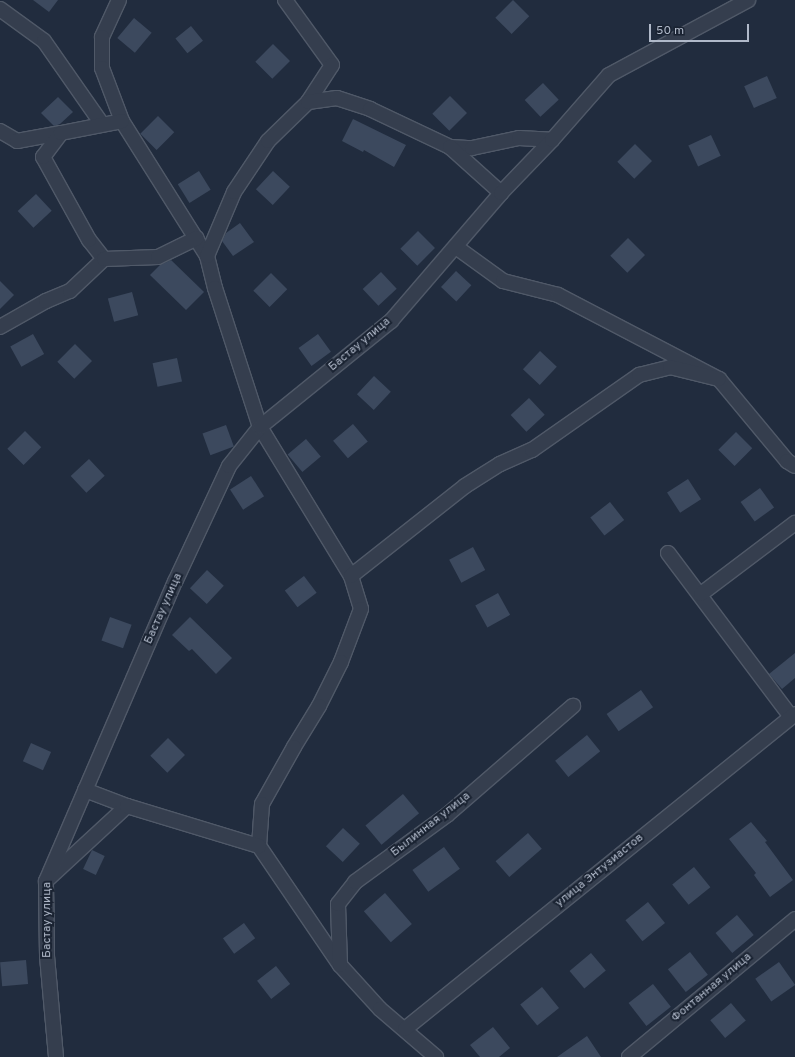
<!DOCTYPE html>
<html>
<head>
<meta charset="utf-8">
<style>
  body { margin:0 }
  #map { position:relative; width:795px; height:1057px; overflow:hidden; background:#212c3e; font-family:Overpass,sans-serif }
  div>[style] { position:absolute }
  .building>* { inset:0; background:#3c495e; transform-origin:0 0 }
  .roads { filter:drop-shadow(1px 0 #505968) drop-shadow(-1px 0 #505968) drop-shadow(0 1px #505968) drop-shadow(0 -1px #505968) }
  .minor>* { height:14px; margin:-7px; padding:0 7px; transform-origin:7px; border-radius:7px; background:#353e4e }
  span { translate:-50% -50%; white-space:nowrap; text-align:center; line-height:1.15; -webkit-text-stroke:4px #1a2332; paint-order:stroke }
  .street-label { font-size:12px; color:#b0b9c9 }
  .scale { position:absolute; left:649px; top:24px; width:100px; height:18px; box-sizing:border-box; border:2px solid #b0b9c9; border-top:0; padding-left:5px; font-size:12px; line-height:14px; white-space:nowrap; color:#b0b9c9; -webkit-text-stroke:3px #1a2332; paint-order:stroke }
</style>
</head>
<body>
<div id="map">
  <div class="building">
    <i style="clip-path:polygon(33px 0,58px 0,49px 12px)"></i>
    <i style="left:513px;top:0;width:23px;height:25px;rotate:45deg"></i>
    <i style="left:134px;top:18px;width:23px;height:26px;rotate:40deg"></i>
    <i style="left:191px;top:26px;width:19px;height:20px;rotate:51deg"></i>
    <i style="left:273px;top:44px;width:24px;height:25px;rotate:45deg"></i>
    <i style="left:767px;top:76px;width:24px;height:25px;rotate:66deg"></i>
    <i style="left:543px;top:83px;width:23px;height:25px;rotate:47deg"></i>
    <i style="left:450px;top:96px;width:24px;height:25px;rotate:45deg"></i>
    <i style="clip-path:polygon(58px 97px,73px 112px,60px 124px,54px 126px,41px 113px)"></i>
    <i style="left:158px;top:116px;width:23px;height:25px;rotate:45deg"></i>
    <i style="clip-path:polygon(353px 119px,406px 145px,394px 167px,364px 150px,363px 152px,342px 141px)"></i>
    <i style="left:711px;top:135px;width:23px;height:25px;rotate:65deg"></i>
    <i style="left:635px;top:144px;width:24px;height:25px;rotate:45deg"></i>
    <i style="left:199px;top:171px;width:22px;height:25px;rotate:58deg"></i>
    <i style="left:273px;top:171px;width:23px;height:25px;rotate:43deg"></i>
    <i style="left:36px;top:194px;width:23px;height:25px;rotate:47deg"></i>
    <i style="clip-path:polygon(240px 223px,254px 242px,233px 256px,222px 241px,226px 233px)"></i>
    <i style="left:418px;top:231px;width:24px;height:25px;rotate:45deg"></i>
    <i style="left:628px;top:238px;width:24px;height:25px;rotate:45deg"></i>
    <i style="clip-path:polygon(171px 260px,204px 292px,186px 310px,150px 275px,160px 265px)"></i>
    <i style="left:456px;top:271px;width:21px;height:22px;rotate:43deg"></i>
    <i style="left:381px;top:272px;width:23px;height:25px;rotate:47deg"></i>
    <i style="left:271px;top:273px;width:23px;height:25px;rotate:45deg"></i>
    <i style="clip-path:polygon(0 281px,14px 295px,0 309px)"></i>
    <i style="left:132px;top:292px;width:24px;height:25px;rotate:75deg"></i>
    <i style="left:33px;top:334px;width:23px;height:26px;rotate:61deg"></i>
    <i style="left:318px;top:334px;width:22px;height:24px;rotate:54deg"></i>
    <i style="left:75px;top:344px;width:24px;height:25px;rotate:45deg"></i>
    <i style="left:540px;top:351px;width:23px;height:25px;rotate:43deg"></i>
    <i style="left:177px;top:358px;width:24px;height:25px;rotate:78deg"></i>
    <i style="left:374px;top:376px;width:23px;height:25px;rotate:43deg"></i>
    <i style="left:529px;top:398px;width:23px;height:25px;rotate:47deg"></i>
    <i style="left:353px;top:424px;width:23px;height:26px;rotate:50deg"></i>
    <i style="left:226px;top:425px;width:23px;height:25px;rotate:70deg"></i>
    <i style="left:25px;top:431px;width:23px;height:25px;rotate:45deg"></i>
    <i style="left:736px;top:432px;width:23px;height:25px;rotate:45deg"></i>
    <i style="left:306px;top:439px;width:23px;height:24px;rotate:50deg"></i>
    <i style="left:89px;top:459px;width:23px;height:25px;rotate:47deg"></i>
    <i style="left:251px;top:476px;width:24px;height:25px;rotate:57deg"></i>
    <i style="left:688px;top:479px;width:24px;height:25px;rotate:57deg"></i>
    <i style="left:760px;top:488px;width:24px;height:24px;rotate:54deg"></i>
    <i style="left:610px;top:502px;width:23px;height:25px;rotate:52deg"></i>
    <i style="left:473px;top:547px;width:26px;height:27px;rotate:62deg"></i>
    <i style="left:207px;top:570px;width:23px;height:25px;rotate:43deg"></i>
    <i style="left:304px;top:576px;width:21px;height:24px;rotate:53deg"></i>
    <i style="left:498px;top:593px;width:25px;height:26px;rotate:61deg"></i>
    <i style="left:110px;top:617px;width:23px;height:25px;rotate:20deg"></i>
    <i style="clip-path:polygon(190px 617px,232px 658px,216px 674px,192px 649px,189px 651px,172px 635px)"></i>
    <i style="clip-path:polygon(795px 653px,795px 678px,782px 689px,769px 674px)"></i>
    <i style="left:641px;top:690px;width:21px;height:42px;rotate:55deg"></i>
    <i style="left:587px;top:735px;width:21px;height:41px;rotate:51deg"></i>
    <i style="left:168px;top:738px;width:24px;height:25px;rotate:45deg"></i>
    <i style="left:31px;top:743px;width:22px;height:20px;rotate:24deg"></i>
    <i style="left:403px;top:794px;width:25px;height:49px;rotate:50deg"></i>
    <i style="clip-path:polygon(751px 822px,767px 841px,765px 842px,793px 880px,770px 897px,754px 875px,756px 873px,729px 839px)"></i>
    <i style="left:343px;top:828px;width:23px;height:25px;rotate:43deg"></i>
    <i style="left:528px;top:833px;width:21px;height:43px;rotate:49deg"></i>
    <i style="left:444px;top:847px;width:27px;height:39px;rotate:54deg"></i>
    <i style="left:92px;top:850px;width:14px;height:21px;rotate:25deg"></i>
    <i style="left:694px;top:867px;width:26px;height:28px;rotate:51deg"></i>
    <i style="left:385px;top:893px;width:41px;height:28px;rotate:49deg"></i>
    <i style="left:648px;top:902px;width:27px;height:29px;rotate:51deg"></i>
    <i style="left:737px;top:915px;width:26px;height:28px;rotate:50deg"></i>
    <i style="left:244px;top:923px;width:19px;height:26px;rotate:54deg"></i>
    <i style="left:690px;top:952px;width:29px;height:28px;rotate:52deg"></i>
    <i style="left:591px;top:953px;width:23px;height:28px;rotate:50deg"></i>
    <i style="left:26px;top:960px;width:24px;height:26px;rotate:85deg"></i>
    <i style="left:779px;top:962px;width:28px;height:29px;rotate:55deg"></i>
    <i style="left:276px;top:966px;width:23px;height:24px;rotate:52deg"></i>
    <i style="left:653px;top:984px;width:29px;height:31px;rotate:52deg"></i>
    <i style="left:542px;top:987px;width:27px;height:28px;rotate:51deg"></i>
    <i style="left:731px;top:1003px;width:23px;height:27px;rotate:50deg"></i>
    <i style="clip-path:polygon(493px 1027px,510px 1048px,499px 1057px,480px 1057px,470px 1045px)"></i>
    <i style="clip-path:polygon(587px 1036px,601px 1057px,557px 1057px)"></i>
  </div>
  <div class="roads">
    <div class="minor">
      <i style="left:119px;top:0;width:41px;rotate:114.7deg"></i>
      <i style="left:102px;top:37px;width:31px;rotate:90deg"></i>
      <i style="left:102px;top:68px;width:57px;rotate:69.3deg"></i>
      <i style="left:122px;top:121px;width:160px;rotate:57.8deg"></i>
      <i style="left:207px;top:256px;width:33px;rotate:76deg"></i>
      <i style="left:215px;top:288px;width:146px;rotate:72.1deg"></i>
      <i style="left:260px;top:427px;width:175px;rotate:58.6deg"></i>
      <i style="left:351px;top:576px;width:34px;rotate:73deg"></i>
      <i style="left:361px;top:609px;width:57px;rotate:110.7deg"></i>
      <i style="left:341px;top:662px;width:49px;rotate:116.6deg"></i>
      <i style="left:319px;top:706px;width:48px;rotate:121.4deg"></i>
      <i style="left:294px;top:747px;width:65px;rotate:119.3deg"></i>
      <i style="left:262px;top:804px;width:42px;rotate:94.1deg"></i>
      <i style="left:259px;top:846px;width:144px;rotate:55.8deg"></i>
      <i style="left:340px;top:965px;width:59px;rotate:47.7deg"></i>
      <i style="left:380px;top:1009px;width:74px;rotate:40.6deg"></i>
      <i style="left:285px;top:0;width:80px;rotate:54.1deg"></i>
      <i style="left:332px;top:65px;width:44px;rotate:123deg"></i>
      <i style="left:0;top:9px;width:54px;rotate:36deg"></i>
      <i style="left:44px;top:41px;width:101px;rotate:55.1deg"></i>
      <i style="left:0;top:131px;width:20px;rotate:30deg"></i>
      <i style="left:17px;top:141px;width:45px;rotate:-10.3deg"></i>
      <i style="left:450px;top:147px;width:22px;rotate:3deg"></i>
      <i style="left:472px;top:148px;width:48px;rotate:-12deg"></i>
      <i style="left:519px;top:138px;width:33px;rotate:3deg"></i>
      <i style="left:456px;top:247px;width:58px;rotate:35.9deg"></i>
      <i style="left:503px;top:281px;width:57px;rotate:14.3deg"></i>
      <i style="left:558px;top:295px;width:182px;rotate:27.6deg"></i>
      <i style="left:719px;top:379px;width:107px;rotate:50.3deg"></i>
      <i style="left:787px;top:461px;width:9px;rotate:32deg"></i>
      <i style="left:207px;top:256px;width:69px;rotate:-67.1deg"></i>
      <i style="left:234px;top:192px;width:61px;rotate:-56.3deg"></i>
      <i style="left:268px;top:141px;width:56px;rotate:-44.3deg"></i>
      <i style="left:308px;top:102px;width:29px;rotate:-8deg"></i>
      <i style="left:337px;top:98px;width:35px;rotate:18deg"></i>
      <i style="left:370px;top:109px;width:89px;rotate:25.4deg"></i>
      <i style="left:450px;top:147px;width:69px;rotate:42deg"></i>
      <i style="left:104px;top:259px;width:24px;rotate:-128deg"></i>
      <i style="left:89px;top:240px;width:95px;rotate:-119deg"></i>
      <i style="left:43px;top:157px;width:30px;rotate:-53deg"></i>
      <i style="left:61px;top:133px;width:62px;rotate:-11.1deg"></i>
      <i style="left:0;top:327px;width:53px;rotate:-29.5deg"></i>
      <i style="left:46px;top:301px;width:26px;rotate:-23deg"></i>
      <i style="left:70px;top:291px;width:47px;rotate:-43.3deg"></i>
      <i style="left:104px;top:259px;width:54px;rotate:-2.1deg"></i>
      <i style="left:158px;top:257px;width:43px;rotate:-26deg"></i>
      <i style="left:668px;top:553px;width:205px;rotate:53.1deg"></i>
      <i style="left:351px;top:576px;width:145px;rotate:-38.3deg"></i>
      <i style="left:465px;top:486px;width:41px;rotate:-32.2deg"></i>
      <i style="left:500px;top:464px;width:35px;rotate:-24deg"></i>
      <i style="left:532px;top:450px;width:131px;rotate:-35deg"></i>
      <i style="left:639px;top:375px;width:32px;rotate:-14deg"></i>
      <i style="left:670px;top:367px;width:50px;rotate:13.8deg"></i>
      <i style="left:701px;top:594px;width:118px;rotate:-37.1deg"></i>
      <i style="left:85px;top:790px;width:45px;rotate:20.9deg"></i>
      <i style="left:49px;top:878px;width:106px;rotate:-42.7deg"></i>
      <i style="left:127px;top:806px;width:138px;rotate:16.9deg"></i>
      <i style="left:340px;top:965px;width:61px;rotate:-91.9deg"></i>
      <i style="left:338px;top:904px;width:28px;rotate:-52deg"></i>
      <i style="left:355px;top:882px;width:114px;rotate:-36.1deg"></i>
      <i style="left:447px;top:815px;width:167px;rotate:-40.9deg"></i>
      <i style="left:405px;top:1029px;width:501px;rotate:-38.93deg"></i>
      <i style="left:56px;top:1057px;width:101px;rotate:-95.1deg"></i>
      <i style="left:47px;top:956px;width:75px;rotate:-90.8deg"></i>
      <i style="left:46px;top:881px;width:326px;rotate:-66.7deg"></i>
      <i style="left:175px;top:582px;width:128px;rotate:-65deg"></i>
      <i style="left:229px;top:466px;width:50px;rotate:-51.5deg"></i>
      <i style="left:260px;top:427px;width:169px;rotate:-39deg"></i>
      <i style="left:391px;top:321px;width:169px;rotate:-49.3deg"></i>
      <i style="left:501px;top:193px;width:74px;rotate:-46.1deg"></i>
      <i style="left:552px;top:140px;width:86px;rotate:-48.8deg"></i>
      <i style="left:609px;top:75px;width:158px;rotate:-28.3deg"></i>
      <i style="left:629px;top:1057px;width:216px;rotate:-39.7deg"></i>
    </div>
  </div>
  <div class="street-label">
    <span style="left:360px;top:345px;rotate:-40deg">Бастау улица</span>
    <span style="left:164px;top:609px;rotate:-66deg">Бастау улица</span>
    <span style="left:431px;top:825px;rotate:-38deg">Былинная улица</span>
    <span style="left:600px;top:871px;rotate:-39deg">улица Энтузиастов</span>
    <span style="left:48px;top:920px;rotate:-90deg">Бастау улица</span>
    <span style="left:712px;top:988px;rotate:-40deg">Фонтанная улица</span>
  </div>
  <div class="scale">50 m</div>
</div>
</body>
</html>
